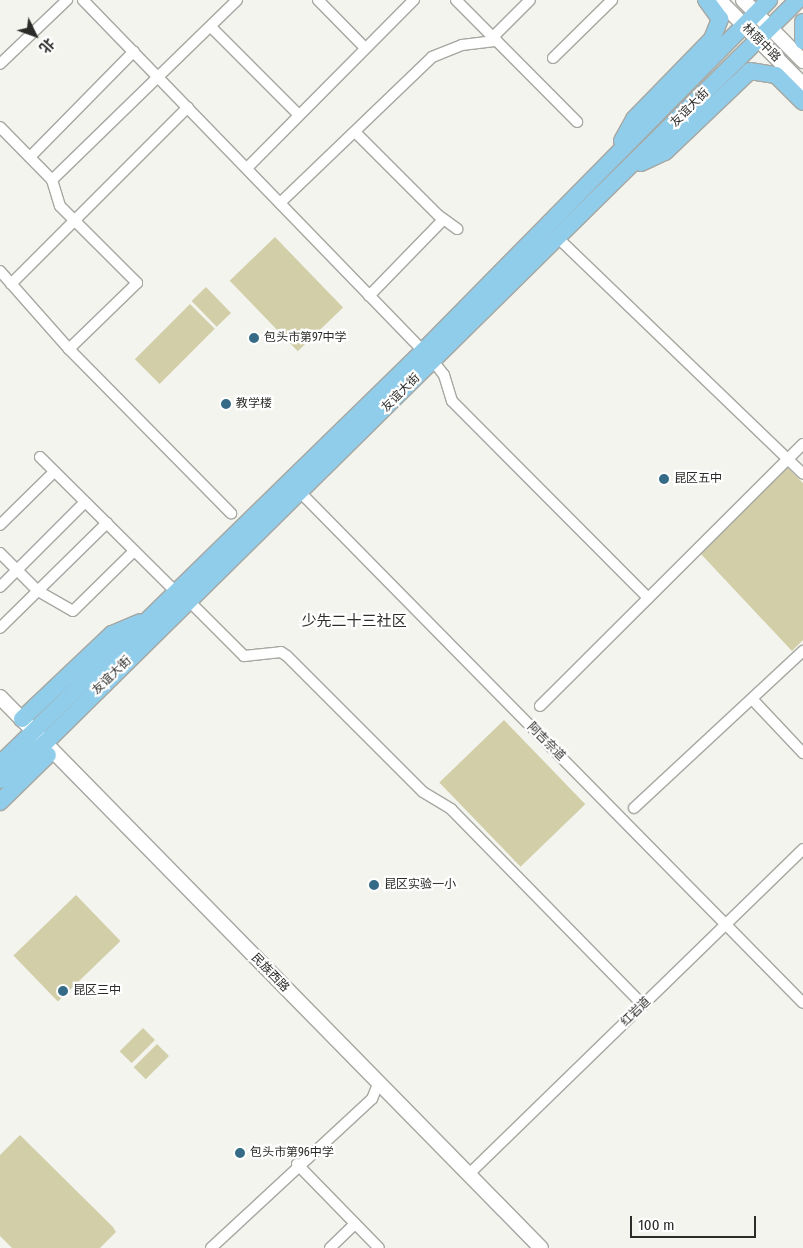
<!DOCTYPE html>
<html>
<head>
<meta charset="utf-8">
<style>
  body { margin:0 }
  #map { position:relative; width:803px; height:1248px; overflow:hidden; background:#f4f4ef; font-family:"Fira Sans Condensed","Noto Sans SC",sans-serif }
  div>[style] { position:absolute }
  .green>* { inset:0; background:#d2cfa8; transform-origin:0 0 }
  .roads { filter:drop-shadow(1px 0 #a7a7a2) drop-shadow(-1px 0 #a7a7a2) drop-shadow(0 1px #a7a7a2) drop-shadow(0 -1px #a7a7a2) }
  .street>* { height:10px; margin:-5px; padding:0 5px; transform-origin:5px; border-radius:5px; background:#fff }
  .secondary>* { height:14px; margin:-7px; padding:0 7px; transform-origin:7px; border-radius:7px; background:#fff }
  .primary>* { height:16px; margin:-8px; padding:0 8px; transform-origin:8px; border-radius:8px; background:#90cdeb }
  .dots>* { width:14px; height:14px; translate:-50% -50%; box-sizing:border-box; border:2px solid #fff; border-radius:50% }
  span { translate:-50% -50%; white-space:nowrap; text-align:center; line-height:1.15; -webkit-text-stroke:4.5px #fff; paint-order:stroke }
  .street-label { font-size:12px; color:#2b2b29 }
  .poi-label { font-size:12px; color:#2b2b29 }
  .left { translate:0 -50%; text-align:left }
  .quarter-label { font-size:15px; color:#2f2e2a }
  .north { position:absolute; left:10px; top:10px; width:50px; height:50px; -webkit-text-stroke:4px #fff; paint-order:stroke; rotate:132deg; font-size:14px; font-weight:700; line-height:20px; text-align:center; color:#2b2b29 }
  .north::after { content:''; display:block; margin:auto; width:18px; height:22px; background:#2b2b29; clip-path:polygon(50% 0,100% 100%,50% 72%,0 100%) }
  .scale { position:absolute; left:630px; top:1216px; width:126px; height:22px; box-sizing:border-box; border:2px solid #2b2b29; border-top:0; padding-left:6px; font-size:15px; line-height:18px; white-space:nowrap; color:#2b2b29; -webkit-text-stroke:4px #fff; paint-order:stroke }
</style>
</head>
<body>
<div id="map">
  <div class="green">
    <i style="left:275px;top:237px;width:98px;height:63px;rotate:46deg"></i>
    <i style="left:206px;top:287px;width:36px;height:20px;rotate:46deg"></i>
    <i style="left:190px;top:304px;width:35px;height:78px;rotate:45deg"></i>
    <i style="clip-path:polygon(787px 467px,803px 483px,803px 640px,792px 651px,700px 553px)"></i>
    <i style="left:504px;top:720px;width:117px;height:90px;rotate:46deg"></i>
    <i style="left:76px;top:895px;width:64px;height:87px;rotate:46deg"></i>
    <i style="left:143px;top:1028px;width:17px;height:33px;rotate:45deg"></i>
    <i style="left:157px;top:1044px;width:17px;height:33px;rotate:45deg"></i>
    <i style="clip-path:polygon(20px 1135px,113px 1227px,116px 1232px,100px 1248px,12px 1248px,0 1236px,0 1155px)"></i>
  </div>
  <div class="roads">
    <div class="street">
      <i style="left:83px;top:0;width:503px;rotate:45.89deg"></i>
      <i style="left:433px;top:361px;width:18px;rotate:52deg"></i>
      <i style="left:444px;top:375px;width:27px;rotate:73deg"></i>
      <i style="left:452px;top:401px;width:278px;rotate:45.1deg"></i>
      <i style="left:318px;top:0;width:67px;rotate:45.6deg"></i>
      <i style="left:456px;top:0;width:172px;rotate:45.2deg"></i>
      <i style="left:211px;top:27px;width:124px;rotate:45deg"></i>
      <i style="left:493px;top:37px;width:52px;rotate:-45deg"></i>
      <i style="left:553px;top:58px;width:83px;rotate:-44.5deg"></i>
      <i style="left:0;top:64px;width:93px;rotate:-43.7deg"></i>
      <i style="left:0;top:127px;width:74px;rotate:45.5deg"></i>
      <i style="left:52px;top:180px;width:27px;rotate:73deg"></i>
      <i style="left:60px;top:206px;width:109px;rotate:45deg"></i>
      <i style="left:137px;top:283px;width:95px;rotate:135.9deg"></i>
      <i style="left:355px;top:132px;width:117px;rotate:45deg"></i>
      <i style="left:438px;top:215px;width:24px;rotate:36deg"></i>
      <i style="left:30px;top:157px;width:148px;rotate:-45.5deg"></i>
      <i style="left:247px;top:168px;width:237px;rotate:-45.2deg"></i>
      <i style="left:52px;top:180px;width:258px;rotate:-44.2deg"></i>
      <i style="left:280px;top:203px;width:211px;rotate:-43.8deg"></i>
      <i style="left:432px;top:57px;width:32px;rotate:-22deg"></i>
      <i style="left:462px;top:45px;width:35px;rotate:-7deg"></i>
      <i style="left:558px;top:238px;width:340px;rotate:43.9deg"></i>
      <i style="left:0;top:271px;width:104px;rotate:48.5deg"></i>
      <i style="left:69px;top:349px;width:231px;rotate:45.4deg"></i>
      <i style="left:11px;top:284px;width:250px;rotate:-45deg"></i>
      <i style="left:369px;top:296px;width:107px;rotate:-45.8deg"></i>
      <i style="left:40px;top:457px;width:192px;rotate:44.8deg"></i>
      <i style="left:297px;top:489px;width:721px;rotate:45.45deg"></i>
      <i style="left:0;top:525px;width:76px;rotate:-44.5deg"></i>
      <i style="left:0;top:553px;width:54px;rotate:45deg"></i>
      <i style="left:38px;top:591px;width:40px;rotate:29.7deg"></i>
      <i style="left:73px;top:611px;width:86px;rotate:-44.5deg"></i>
      <i style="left:0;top:587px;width:120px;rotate:-45deg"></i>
      <i style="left:189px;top:601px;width:78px;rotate:45deg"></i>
      <i style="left:244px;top:656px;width:37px;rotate:-6deg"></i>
      <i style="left:281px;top:652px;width:7px;rotate:34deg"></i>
      <i style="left:287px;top:656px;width:192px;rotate:45deg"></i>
      <i style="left:423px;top:792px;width:33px;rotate:31deg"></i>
      <i style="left:451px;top:809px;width:274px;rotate:45.6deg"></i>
      <i style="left:0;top:628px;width:150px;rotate:-44.5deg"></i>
      <i style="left:753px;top:700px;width:73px;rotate:46.7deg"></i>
      <i style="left:540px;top:706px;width:371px;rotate:-44.9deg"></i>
      <i style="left:634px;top:808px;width:231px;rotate:-42.9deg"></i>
      <i style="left:297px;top:1164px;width:117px;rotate:45.7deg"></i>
      <i style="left:469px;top:1174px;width:466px;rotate:-44.2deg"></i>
      <i style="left:211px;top:1248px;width:219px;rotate:-42.8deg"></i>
      <i style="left:372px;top:1099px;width:16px;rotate:-68deg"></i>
      <i style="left:330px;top:1248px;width:35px;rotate:-44deg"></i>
    </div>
    <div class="secondary">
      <i style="left:719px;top:0;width:120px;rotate:45.3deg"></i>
      <i style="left:743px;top:0;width:86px;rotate:45.5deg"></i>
      <i style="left:0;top:697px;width:772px;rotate:45.52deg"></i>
    </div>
    <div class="primary">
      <i style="left:803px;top:22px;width:19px;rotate:90deg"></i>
      <i style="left:622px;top:141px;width:25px;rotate:-61deg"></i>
      <i style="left:634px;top:119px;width:112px;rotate:-45.7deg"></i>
      <i style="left:712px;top:39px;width:22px;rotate:-68deg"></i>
      <i style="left:720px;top:19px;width:24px;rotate:-126deg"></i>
      <i style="left:641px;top:163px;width:26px;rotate:-25deg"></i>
      <i style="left:665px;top:152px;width:117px;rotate:-43.6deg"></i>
      <i style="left:750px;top:71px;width:26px;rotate:9deg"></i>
      <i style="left:776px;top:75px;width:38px;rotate:45deg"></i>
      <i style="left:22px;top:719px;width:124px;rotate:-43.4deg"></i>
      <i style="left:112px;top:634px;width:30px;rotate:-23deg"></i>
      <i style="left:0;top:764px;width:591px;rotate:-44.31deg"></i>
      <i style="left:423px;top:351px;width:493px;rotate:-45.4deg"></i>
      <i style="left:0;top:780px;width:58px;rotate:-39.4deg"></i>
      <i style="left:45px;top:743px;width:1058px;rotate:-44.62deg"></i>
      <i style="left:0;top:802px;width:67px;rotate:-44.4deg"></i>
    </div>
  </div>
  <div class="dots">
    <i style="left:254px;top:338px;background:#356b86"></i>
    <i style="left:226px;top:404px;background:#356b86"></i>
    <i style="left:664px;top:479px;background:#356b86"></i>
    <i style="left:374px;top:885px;background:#356b86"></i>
    <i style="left:63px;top:991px;background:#356b86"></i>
    <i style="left:240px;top:1153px;background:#356b86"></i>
  </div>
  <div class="street-label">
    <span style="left:761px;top:43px;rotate:45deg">林荫中路</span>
    <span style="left:690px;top:108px;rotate:-45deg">友谊大街</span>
    <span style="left:401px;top:393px;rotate:-45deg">友谊大街</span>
    <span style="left:112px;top:676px;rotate:-44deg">友谊大街</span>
    <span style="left:546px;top:742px;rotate:45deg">阿吉奈道</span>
    <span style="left:270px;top:973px;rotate:46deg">民族西路</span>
    <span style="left:636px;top:1012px;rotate:-44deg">红岩道</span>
  </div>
  <div class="poi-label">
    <span class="left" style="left:264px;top:338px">包头市第97中学</span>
    <span class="left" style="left:236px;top:404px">教学楼</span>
    <span class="left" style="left:674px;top:479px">昆区五中</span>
    <span class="left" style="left:384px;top:885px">昆区实验一小</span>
    <span class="left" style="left:73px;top:991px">昆区三中</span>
    <span class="left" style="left:250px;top:1153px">包头市第96中学</span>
  </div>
  <div class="quarter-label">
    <span style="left:354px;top:622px">少先二十三社区</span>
  </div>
  <div class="north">北</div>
  <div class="scale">100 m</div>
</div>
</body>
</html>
